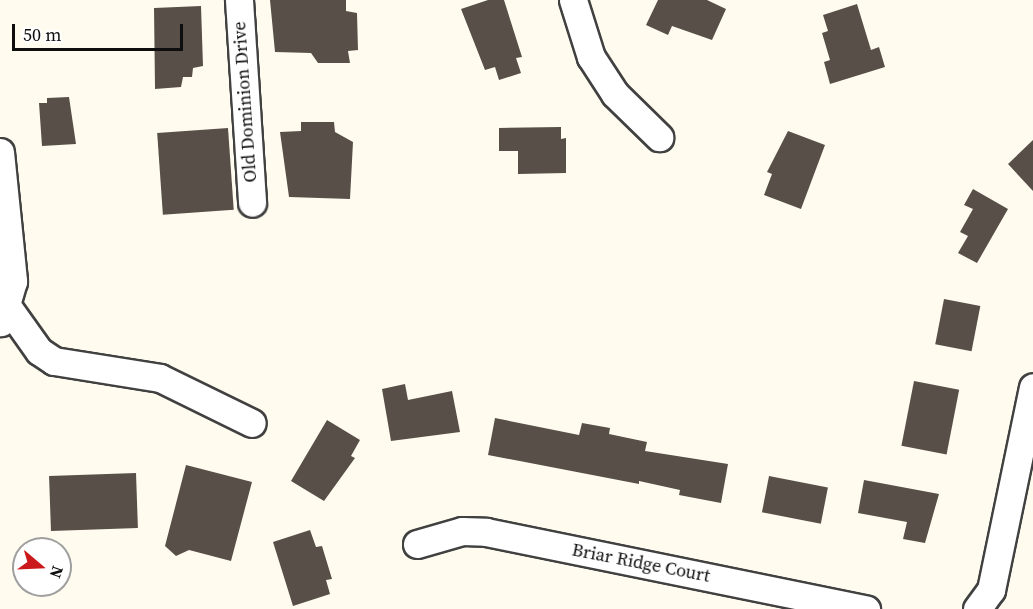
<!DOCTYPE html>
<html>
<head>
<meta charset="utf-8">
<style>
  body { margin:0 }
  #map { position:relative; width:1033px; height:609px; overflow:hidden; background:#fffcef; font-family:"Source Serif 4",serif }
  div>[style] { position:absolute }
  .building>* { inset:0; background:#584f49; transform-origin:0 0 }
  .roads { filter:drop-shadow(2px 0 #414141) drop-shadow(-2px 0 #414141) drop-shadow(0 2px #414141) drop-shadow(0 -2px #414141) }
  .minor>* { height:27px; margin:-13.5px; padding:0 13.5px; transform-origin:13.5px; border-radius:13.5px; background:#fff }
  span { translate:-50% -50%; white-space:nowrap; text-align:center; line-height:1.15; -webkit-text-stroke:6px #fff; paint-order:stroke }
  .street-label { font-size:18px; color:#0e0e0e }
  .north { position:absolute; left:12px; top:537px; width:60px; height:60px; box-sizing:border-box; background:#fff; border:2px solid #9f9f9f; border-radius:50%; rotate:109deg; font-size:16px; font-weight:700; line-height:24px; text-align:center; color:#0e0e0e }
  .north::after { content:''; display:block; margin:auto; width:21px; height:27px; background:#cb191b; clip-path:polygon(50% 0,100% 100%,50% 72%,0 100%) }
  .scale { position:absolute; left:12px; top:24px; width:171px; height:27px; box-sizing:border-box; border:3px solid #0e0e0e; border-top:0; padding-left:8px; font-size:18px; line-height:21px; white-space:nowrap; color:#0e0e0e; -webkit-text-stroke:4px #fff; paint-order:stroke }
</style>
</head>
<body>
<div id="map">
  <div class="building">
    <i style="clip-path:polygon(270px 0,346px 0,346px 11px,357px 13px,358px 50px,348px 51px,350px 63px,318px 63px,311px 53px,275px 52px)"></i>
    <i style="clip-path:polygon(488px 0,504px 0,522px 57px,516px 58px,521px 73px,499px 80px,495px 67px,485px 70px,461px 9px)"></i>
    <i style="clip-path:polygon(658px 0,707px 0,726px 9px,712px 40px,672px 26px,668px 35px,646px 25px)"></i>
    <i style="clip-path:polygon(857px 4px,871px 50px,879px 47px,885px 67px,830px 84px,824px 62px,830px 60px,822px 33px,828px 31px,823px 15px)"></i>
    <i style="clip-path:polygon(201px 6px,203px 66px,193px 68px,192px 77px,183px 77px,181px 87px,155px 89px,154px 8px)"></i>
    <i style="clip-path:polygon(69px 97px,76px 144px,42px 146px,39px 103px,47px 103px,47px 98px)"></i>
    <i style="clip-path:polygon(301px 122px,334px 122px,335px 132px,353px 142px,350px 199px,289px 197px,280px 132px,301px 131px)"></i>
    <i style="clip-path:polygon(561px 127px,561px 139px,566px 138px,566px 173px,518px 174px,518px 151px,499px 151px,499px 128px)"></i>
    <i style="left:228px;top:128px;width:82px;height:71px;rotate:86deg"></i>
    <i style="clip-path:polygon(788px 131px,825px 145px,801px 209px,764px 195px,772px 174px,767px 172px)"></i>
    <i style="clip-path:polygon(1033px 140px,1033px 191px,1008px 164px)"></i>
    <i style="clip-path:polygon(973px 189px,1008px 209px,977px 263px,958px 253px,968px 236px,960px 232px,973px 209px,964px 205px)"></i>
    <i style="left:944px;top:299px;width:37px;height:46px;rotate:11deg"></i>
    <i style="left:914px;top:381px;width:46px;height:66px;rotate:11deg"></i>
    <i style="clip-path:polygon(405px 384px,408px 400px,452px 391px,460px 432px,391px 441px,382px 389px)"></i>
    <i style="clip-path:polygon(495px 418px,579px 435px,582px 423px,610px 428px,609px 434px,647px 442px,645px 451px,728px 464px,721px 503px,679px 495px,680px 490px,639px 481px,639px 484px,488px 455px)"></i>
    <i style="clip-path:polygon(327px 420px,360px 440px,351px 456px,355px 458px,324px 501px,291px 481px)"></i>
    <i style="clip-path:polygon(186px 465px,252px 482px,231px 561px,189px 550px,176px 556px,165px 546px)"></i>
    <i style="left:136px;top:473px;width:55px;height:87px;rotate:88deg"></i>
    <i style="left:769px;top:476px;width:60px;height:37px;rotate:11deg"></i>
    <i style="clip-path:polygon(864px 480px,939px 494px,925px 543px,903px 539px,907px 522px,858px 513px)"></i>
    <i style="clip-path:polygon(310px 530px,316px 547px,322px 546px,332px 579px,326px 580px,330px 594px,293px 606px,273px 542px)"></i>
  </div>
  <div class="roads">
    <div class="minor">
      <i style="left:239px;top:0;width:203px;rotate:86.3deg"></i>
      <i style="left:573px;top:0;width:60px;rotate:72.5deg"></i>
      <i style="left:591px;top:57px;width:44px;rotate:57deg"></i>
      <i style="left:615px;top:94px;width:62px;rotate:44.3deg"></i>
      <i style="left:0;top:152px;width:130px;rotate:84.2deg"></i>
      <i style="left:13px;top:281px;width:43px;rotate:106.3deg"></i>
      <i style="left:7px;top:306px;width:55px;rotate:54.6deg"></i>
      <i style="left:39px;top:351px;width:18px;rotate:34deg"></i>
      <i style="left:54px;top:361px;width:107px;rotate:9.1deg"></i>
      <i style="left:160px;top:378px;width:102px;rotate:26.1deg"></i>
      <i style="left:417px;top:544px;width:47px;rotate:-16.1deg"></i>
      <i style="left:462px;top:531px;width:24px;rotate:2deg"></i>
      <i style="left:486px;top:532px;width:388px;rotate:11.5deg"></i>
      <i style="left:977px;top:609px;width:24px;rotate:-54deg"></i>
      <i style="left:991px;top:590px;width:207px;rotate:-78.3deg"></i>
    </div>
  </div>
  <div class="street-label">
    <span style="left:245px;top:102px;rotate:-94deg">Old Dominion Drive</span>
    <span style="left:641px;top:563px;rotate:11deg">Briar Ridge Court</span>
  </div>
  <div class="north">N</div>
  <div class="scale">50 m</div>
</div>
</body>
</html>
